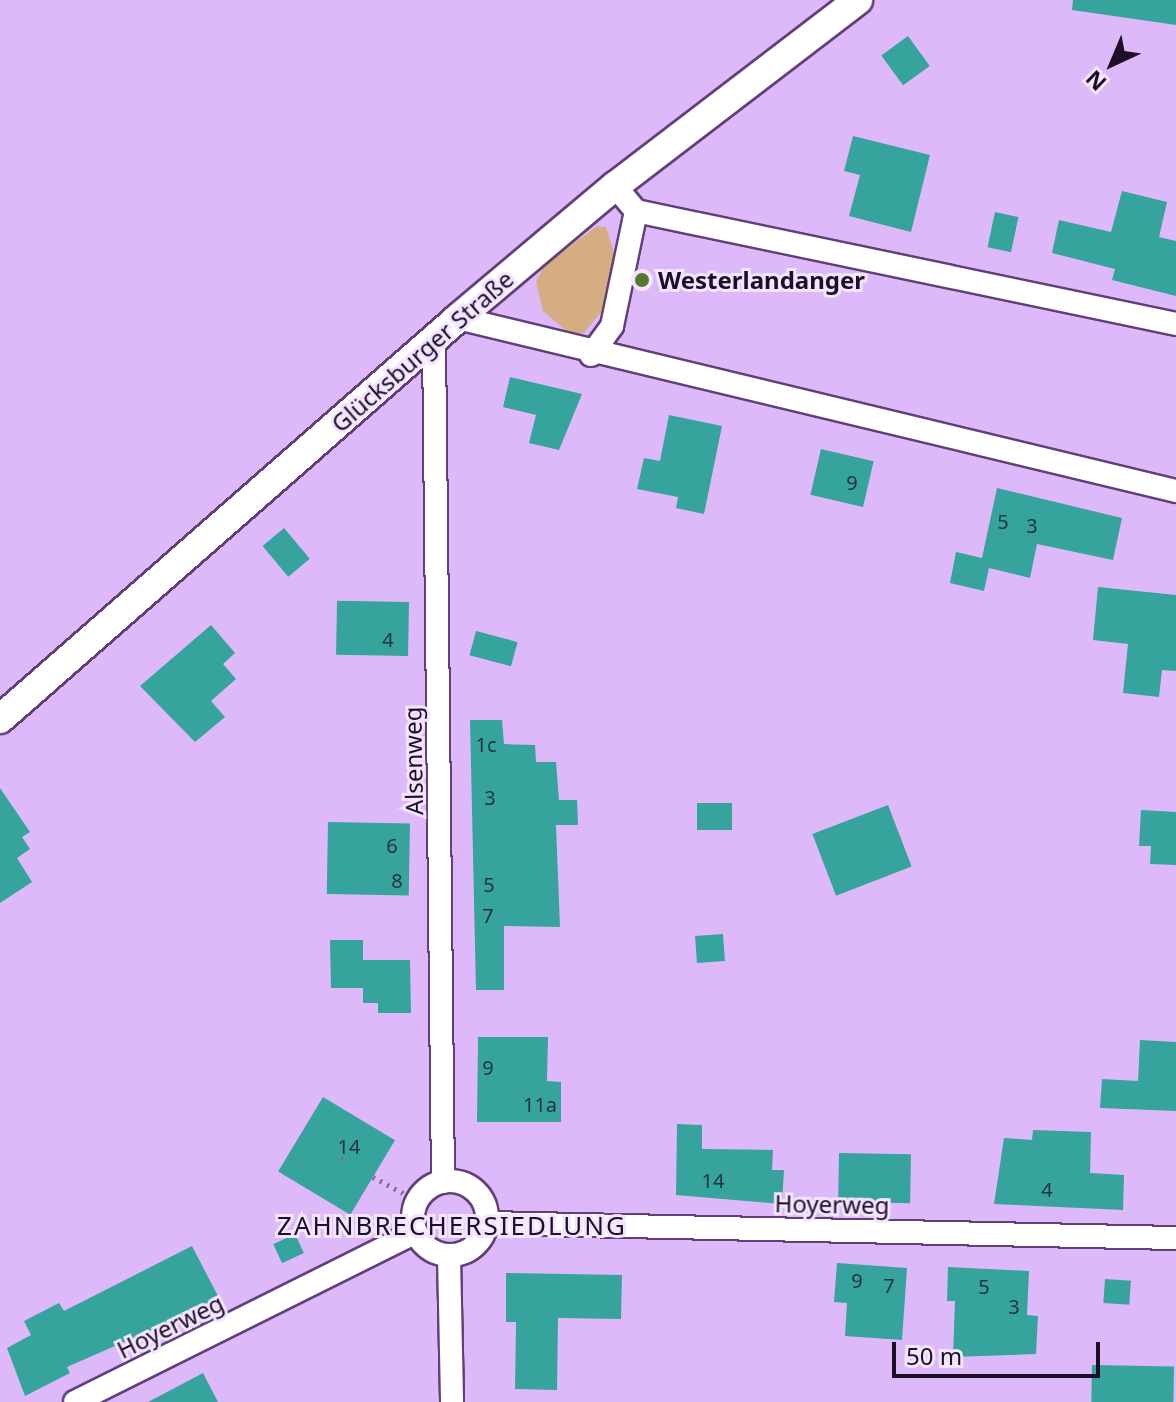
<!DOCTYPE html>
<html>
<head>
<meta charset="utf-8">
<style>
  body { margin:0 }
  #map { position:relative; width:1176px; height:1402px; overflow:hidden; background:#deb9fa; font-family:"Noto Sans",sans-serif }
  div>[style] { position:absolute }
  .green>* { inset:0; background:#d4ae82 }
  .building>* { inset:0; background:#36a39d; transform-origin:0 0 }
  .path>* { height:5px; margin-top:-2.5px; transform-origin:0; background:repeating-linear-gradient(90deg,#836997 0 2px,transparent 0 8px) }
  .roads { filter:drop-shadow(2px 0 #614079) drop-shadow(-2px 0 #614079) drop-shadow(0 2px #614079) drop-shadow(0 -2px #614079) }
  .minor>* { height:22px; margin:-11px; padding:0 11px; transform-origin:11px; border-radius:11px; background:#fff }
  .minor>.ring { margin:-11px; padding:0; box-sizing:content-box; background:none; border:22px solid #fff; border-radius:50% }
  .tertiary>* { height:28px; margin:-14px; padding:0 14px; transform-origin:14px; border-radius:14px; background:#fff }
  .dots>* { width:22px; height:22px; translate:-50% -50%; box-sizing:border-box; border:4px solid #f3e4ff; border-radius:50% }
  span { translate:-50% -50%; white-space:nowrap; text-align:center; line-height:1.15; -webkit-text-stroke:6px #f3e4ff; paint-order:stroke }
  .number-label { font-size:20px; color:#233444 }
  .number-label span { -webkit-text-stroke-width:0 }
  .poi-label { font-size:24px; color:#1d0f27; font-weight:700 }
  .left { translate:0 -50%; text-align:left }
  .street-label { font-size:24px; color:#1d0f27 }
  .neighbourhood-label { font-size:26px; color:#1d0f27; letter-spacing:2px }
  .north { position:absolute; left:1072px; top:24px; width:80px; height:80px; -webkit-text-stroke:6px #f3e4ff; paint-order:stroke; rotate:224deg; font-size:22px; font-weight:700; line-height:32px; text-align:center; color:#1d0f27 }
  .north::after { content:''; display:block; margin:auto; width:28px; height:36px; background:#1d0f27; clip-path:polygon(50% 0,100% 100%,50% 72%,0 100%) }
  .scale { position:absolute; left:892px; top:1342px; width:208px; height:36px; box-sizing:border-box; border:4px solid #1d0f27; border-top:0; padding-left:10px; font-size:24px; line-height:28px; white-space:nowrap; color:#1d0f27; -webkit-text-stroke:6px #f3e4ff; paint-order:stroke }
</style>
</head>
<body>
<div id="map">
  <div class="green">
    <i style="clip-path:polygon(597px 226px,606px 227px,614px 253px,606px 306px,584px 333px,569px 333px,543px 311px,536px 282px,544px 266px)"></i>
  </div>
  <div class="building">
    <i style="clip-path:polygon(1073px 0,1176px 0,1176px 25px,1072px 10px)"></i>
    <i style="left:908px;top:36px;width:37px;height:33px;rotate:54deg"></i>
    <i style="clip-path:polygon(853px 136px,930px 155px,911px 232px,849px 216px,860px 175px,844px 171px)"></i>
    <i style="clip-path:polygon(1122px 191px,1167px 202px,1159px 237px,1176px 241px,1176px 296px,1112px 280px,1115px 269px,1052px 253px,1059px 220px,1111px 232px)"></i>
    <i style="left:995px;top:212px;width:24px;height:36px;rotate:12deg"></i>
    <i style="clip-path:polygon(510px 377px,582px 394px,559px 450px,529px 443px,536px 415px,503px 407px)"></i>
    <i style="clip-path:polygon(669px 415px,722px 426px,704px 514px,676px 508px,678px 497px,637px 489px,644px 458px,660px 461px)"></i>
    <i style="left:821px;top:449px;width:54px;height:47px;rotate:13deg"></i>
    <i style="clip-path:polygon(997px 488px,1122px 518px,1113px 560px,1037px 544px,1030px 578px,989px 568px,984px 591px,950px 583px,956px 552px,982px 558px)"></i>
    <i style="left:284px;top:528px;width:40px;height:28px;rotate:50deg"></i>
    <i style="clip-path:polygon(1098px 587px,1176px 595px,1176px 671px,1162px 670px,1159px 697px,1123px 693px,1128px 644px,1093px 640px)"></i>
    <i style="left:409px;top:602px;width:54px;height:72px;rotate:91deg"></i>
    <i style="clip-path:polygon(211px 625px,235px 653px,223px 664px,236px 679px,211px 701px,225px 717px,195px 742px,140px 686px)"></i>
    <i style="left:476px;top:631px;width:43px;height:25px;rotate:15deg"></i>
    <i style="clip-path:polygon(470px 720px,502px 720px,504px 744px,535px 745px,536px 762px,556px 762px,559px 800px,577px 800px,578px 825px,556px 825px,560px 927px,504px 926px,504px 990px,476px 990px)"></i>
    <i style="clip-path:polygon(0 788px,30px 832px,22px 837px,30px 849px,17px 858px,32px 882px,0 903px)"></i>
    <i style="left:697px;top:803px;width:35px;height:27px"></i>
    <i style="left:888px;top:805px;width:66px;height:81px;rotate:69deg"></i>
    <i style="clip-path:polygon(1141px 810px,1176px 812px,1176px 865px,1150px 864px,1151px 846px,1139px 846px)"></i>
    <i style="left:328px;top:822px;width:82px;height:72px;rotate:1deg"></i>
    <i style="left:723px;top:934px;width:27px;height:28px;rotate:86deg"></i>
    <i style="clip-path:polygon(330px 940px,363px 940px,363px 960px,410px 960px,411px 1013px,378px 1013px,378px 1003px,363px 1003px,363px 988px,331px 988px)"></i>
    <i style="clip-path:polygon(478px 1037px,548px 1037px,547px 1081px,561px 1082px,561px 1122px,477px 1122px)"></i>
    <i style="clip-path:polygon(1140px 1040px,1176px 1042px,1176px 1111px,1100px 1108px,1102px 1079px,1138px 1081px)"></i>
    <i style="left:323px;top:1097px;width:84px;height:87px;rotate:31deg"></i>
    <i style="clip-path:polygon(677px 1124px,702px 1125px,702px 1149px,773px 1150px,772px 1170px,784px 1170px,782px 1204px,676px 1195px)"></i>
    <i style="clip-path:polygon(1033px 1130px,1091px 1132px,1090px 1173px,1124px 1175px,1123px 1210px,994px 1204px,1004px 1138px,1032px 1140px)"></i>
    <i style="left:839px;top:1153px;width:72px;height:49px;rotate:1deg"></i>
    <i style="left:295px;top:1234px;width:21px;height:24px;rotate:65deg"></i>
    <i style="clip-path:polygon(192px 1246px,220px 1300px,67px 1367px,70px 1373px,25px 1396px,7px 1348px,31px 1335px,24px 1321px,59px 1303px,64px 1311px)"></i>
    <i style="clip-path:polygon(837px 1263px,907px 1268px,902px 1340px,845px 1336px,847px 1303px,834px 1302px)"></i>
    <i style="clip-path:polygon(948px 1267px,1029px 1271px,1027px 1315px,1038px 1316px,1036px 1354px,953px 1357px,955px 1301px,947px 1301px)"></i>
    <i style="clip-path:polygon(506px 1273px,622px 1275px,621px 1319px,558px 1318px,557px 1390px,515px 1389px,516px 1322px,506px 1322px)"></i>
    <i style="left:1105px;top:1279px;width:26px;height:24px;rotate:4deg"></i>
    <i style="left:1092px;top:1365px;width:82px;height:37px;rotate:1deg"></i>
    <i style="clip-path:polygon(203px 1373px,218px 1402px,148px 1402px)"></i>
  </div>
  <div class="path">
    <i style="left:341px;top:1158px;width:7px;rotate:34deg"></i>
    <i style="left:373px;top:1177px;width:51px;rotate:28.1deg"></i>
  </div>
  <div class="roads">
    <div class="minor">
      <i style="left:615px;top:186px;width:33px;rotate:50deg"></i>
      <i style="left:636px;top:211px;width:552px;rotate:11.82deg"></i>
      <i style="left:458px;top:318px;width:739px;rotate:13.55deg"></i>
      <i style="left:434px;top:339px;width:843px;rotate:89.39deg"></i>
      <i style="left:591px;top:355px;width:36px;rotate:-54deg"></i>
      <i style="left:612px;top:326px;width:117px;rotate:-78.2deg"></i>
      <i class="ring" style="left:413px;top:1181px;width:52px;height:52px"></i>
      <i style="left:487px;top:1223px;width:689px;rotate:1.25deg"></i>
      <i style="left:449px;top:1256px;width:146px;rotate:88.8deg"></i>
      <i style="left:75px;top:1402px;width:381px;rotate:-26.5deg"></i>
    </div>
    <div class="tertiary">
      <i style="left:0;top:719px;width:609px;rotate:-41.2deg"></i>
      <i style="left:458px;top:318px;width:205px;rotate:-40.1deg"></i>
      <i style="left:615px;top:186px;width:306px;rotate:-37.4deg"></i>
    </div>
  </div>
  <div class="dots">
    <i style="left:642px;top:280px;background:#57782f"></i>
  </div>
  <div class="number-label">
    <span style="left:852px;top:482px">9</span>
    <span style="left:1003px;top:521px">5</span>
    <span style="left:1032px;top:525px">3</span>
    <span style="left:388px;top:639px">4</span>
    <span style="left:486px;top:744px">1c</span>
    <span style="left:490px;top:797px">3</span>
    <span style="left:392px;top:845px">6</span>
    <span style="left:397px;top:880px">8</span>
    <span style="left:489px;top:884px">5</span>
    <span style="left:488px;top:915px">7</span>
    <span style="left:488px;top:1067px">9</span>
    <span style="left:540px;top:1104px">11a</span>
    <span style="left:349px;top:1146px">14</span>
    <span style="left:713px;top:1180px">14</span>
    <span style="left:1047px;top:1189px">4</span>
    <span style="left:857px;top:1280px">9</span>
    <span style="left:889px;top:1285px">7</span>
    <span style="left:984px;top:1286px">5</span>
    <span style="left:1014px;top:1306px">3</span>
  </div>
  <div class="poi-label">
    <span class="left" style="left:658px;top:280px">Westerlandanger</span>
  </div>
  <div class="street-label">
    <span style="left:422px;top:351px;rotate:-41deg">Glücksburger Straße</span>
    <span style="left:413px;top:761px;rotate:-91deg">Alsenweg</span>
    <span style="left:832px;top:1204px;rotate:1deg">Hoyerweg</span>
    <span style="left:170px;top:1326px;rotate:-26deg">Hoyerweg</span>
  </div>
  <div class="neighbourhood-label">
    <span style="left:452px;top:1226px">ZAHNBRECHERSIEDLUNG</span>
  </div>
  <div class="north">N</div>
  <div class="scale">50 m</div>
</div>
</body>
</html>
